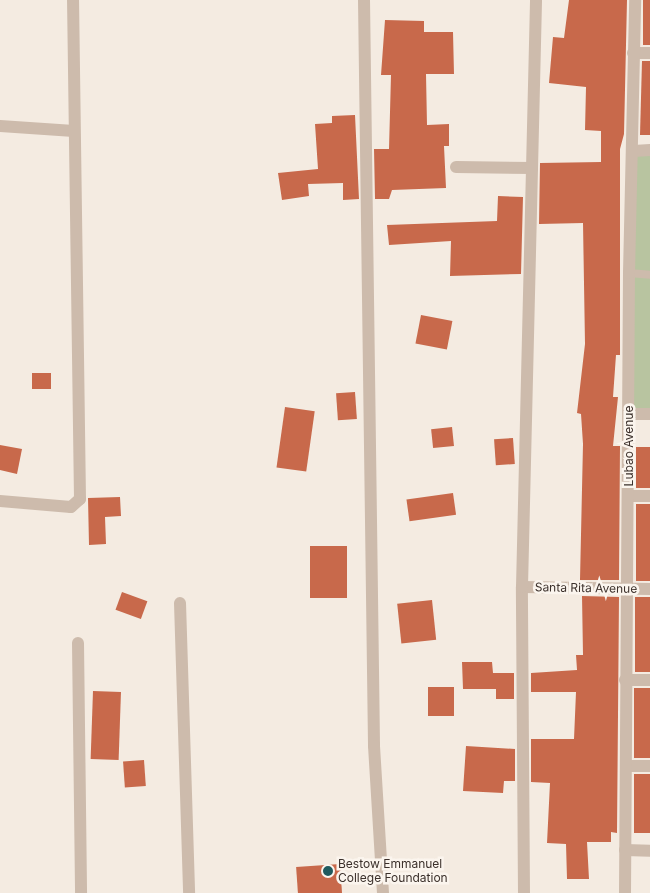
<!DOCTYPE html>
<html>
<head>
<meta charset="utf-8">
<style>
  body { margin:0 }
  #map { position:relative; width:650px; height:893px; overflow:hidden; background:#f4ebe1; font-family:Inter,sans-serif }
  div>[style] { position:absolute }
  .green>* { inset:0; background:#b8c4a0 }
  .building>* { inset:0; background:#c8694b; transform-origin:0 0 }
  .service>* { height:8px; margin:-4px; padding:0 4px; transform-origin:4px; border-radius:4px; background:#cdbbac }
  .minor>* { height:12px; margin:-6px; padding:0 6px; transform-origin:6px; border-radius:6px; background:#cdbbac }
  .dots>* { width:14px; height:14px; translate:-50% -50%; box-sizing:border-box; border:2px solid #fbf5ee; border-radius:50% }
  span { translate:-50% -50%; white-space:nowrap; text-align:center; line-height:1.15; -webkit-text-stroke:5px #fbf5ee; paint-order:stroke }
  .street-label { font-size:12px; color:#3b302b }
  .poi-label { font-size:12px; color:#3b302b }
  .left { translate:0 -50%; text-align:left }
</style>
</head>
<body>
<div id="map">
  <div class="green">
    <i style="clip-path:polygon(634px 151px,650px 151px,650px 414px,629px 414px)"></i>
  </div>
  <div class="building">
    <i style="clip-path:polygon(569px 0,627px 0,624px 134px,620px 149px,620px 355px,616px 355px,613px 397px,618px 397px,613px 446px,620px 446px,619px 580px,580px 580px,583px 444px,581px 414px,577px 413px,585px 344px,583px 223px,539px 224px,540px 163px,601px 162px,601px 131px,585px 130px,586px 87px,549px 83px,553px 37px,564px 38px)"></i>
    <i style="left:643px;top:0;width:7px;height:45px"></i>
    <i style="clip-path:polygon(385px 20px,424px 21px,424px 32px,453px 32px,454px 74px,426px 74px,427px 125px,449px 124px,449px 146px,444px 146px,446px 188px,392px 190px,389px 199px,375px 199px,374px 149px,389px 149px,391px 75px,381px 75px)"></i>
    <i style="clip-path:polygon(642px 61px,650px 61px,650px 135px,640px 135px)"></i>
    <i style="clip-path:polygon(355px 115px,359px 199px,343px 200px,343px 183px,308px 184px,309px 196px,282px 200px,278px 173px,318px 169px,315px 124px,332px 123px,332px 116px)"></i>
    <i style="clip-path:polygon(498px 196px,523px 197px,521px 274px,450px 276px,451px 241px,389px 245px,387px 225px,497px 221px)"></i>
    <i style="left:421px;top:315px;width:32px;height:29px;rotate:11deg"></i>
    <i style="left:51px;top:373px;width:16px;height:19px;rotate:90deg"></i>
    <i style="left:355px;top:392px;width:27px;height:19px;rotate:86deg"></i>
    <i style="left:285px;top:407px;width:30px;height:61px;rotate:8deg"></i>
    <i style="left:452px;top:427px;width:19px;height:21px;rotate:84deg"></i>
    <i style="left:513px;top:438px;width:26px;height:19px;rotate:86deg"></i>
    <i style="clip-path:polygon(0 445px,22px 449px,17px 474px,0 470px)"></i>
    <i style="left:636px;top:447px;width:14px;height:41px"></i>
    <i style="left:453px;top:493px;width:22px;height:47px;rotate:82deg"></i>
    <i style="clip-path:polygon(120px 497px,121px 516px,105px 517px,106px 544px,89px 545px,88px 498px)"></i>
    <i style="left:636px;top:504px;width:14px;height:77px"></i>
    <i style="left:347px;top:546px;width:52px;height:37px;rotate:90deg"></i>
    <i style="left:122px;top:592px;width:27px;height:19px;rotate:20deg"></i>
    <i style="clip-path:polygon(582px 596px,619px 597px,617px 833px,611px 832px,611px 842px,587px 842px,589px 879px,567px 879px,566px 844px,547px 843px,550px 783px,531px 782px,531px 739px,574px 739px,576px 692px,531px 692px,531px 673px,577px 670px,576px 655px,583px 655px)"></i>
    <i style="left:635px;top:597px;width:15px;height:75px"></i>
    <i style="left:432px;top:600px;width:40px;height:35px;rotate:84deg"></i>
    <i style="clip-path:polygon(462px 662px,492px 662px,493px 673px,514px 673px,514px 699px,496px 699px,496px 689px,463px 689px)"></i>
    <i style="left:428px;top:687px;width:26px;height:29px"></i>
    <i style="left:634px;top:688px;width:16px;height:70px"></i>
    <i style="left:93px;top:691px;width:28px;height:68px;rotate:2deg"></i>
    <i style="clip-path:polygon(466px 746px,515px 749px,515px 781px,504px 781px,503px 793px,463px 791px)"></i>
    <i style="left:144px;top:760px;width:26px;height:21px;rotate:86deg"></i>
    <i style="left:634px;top:774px;width:16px;height:59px"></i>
    <i style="left:340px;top:864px;width:29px;height:44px;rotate:86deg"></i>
  </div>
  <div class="service">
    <i style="left:629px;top:273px;width:21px;rotate:5deg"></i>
  </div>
  <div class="minor">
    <i style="left:364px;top:0;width:746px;rotate:89.23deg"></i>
    <i style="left:374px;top:746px;width:147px;rotate:86.5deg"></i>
    <i style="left:633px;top:53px;width:17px"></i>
    <i style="left:0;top:126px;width:74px;rotate:3.9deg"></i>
    <i style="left:634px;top:151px;width:16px;rotate:-4deg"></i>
    <i style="left:456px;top:167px;width:76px;rotate:0.8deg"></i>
    <i style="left:629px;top:414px;width:21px"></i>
    <i style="left:629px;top:496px;width:21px"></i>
    <i style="left:0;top:501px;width:71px;rotate:4.8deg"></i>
    <i style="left:71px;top:507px;width:12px;rotate:-42deg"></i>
    <i style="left:80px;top:499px;width:499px;rotate:-90.8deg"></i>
    <i style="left:522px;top:587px;width:128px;rotate:0.9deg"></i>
    <i style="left:180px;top:603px;width:290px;rotate:88.2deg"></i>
    <i style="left:78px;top:643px;width:250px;rotate:89.3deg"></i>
    <i style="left:625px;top:680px;width:25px"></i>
    <i style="left:626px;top:766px;width:24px"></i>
    <i style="left:625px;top:850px;width:25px;rotate:2deg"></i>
    <i style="left:524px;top:893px;width:306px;rotate:-90.4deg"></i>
    <i style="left:522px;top:587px;width:587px;rotate:-88.63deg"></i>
    <i style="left:625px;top:893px;width:620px;rotate:-89.63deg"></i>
    <i style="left:629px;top:273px;width:273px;rotate:-88.7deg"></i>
  </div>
  <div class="dots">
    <i style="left:328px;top:871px;background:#1f5a5e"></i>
  </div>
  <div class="street-label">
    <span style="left:629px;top:446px;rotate:-90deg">Lubao Avenue</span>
    <span style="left:586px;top:588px;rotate:1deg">Santa Rita Avenue</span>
  </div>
  <div class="poi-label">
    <span class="left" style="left:338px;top:871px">Bestow Emmanuel<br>College Foundation</span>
  </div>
</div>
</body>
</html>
